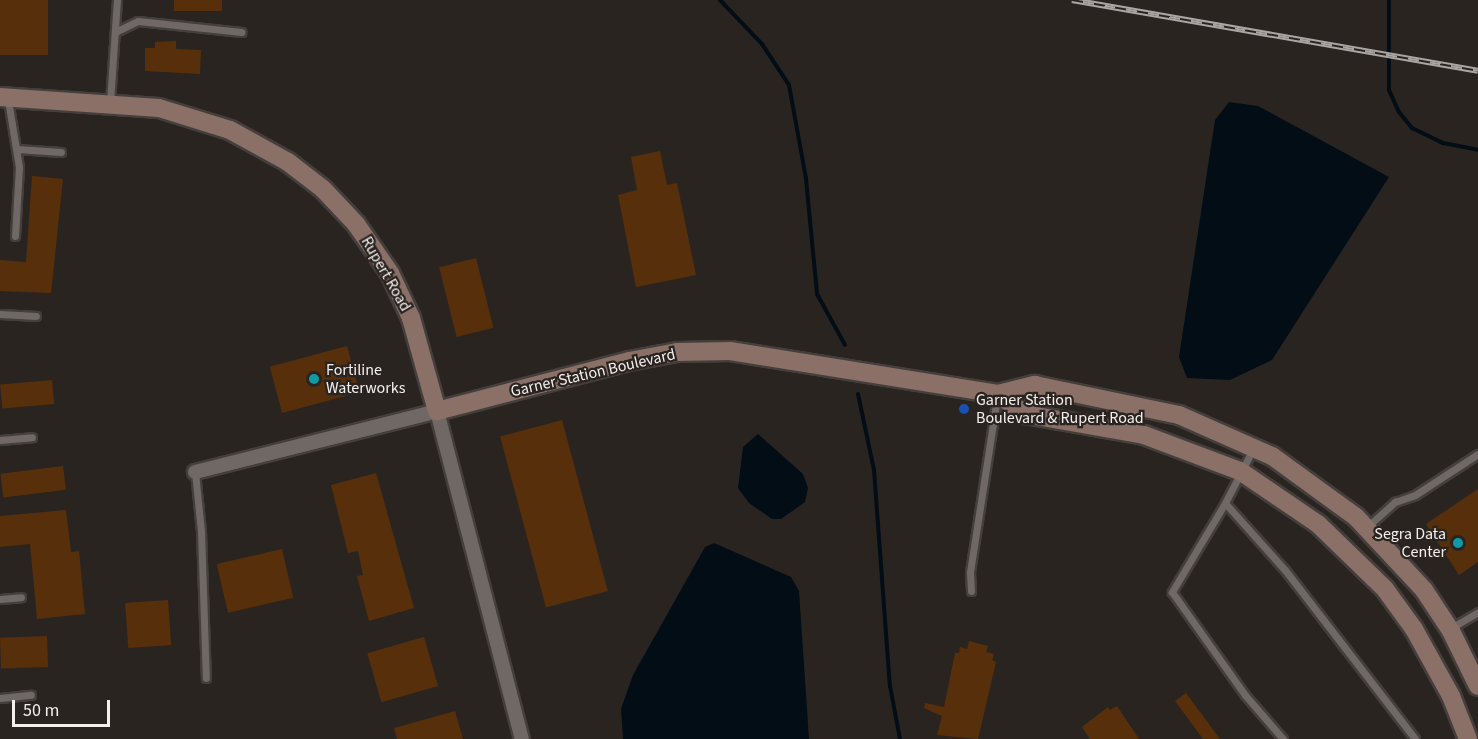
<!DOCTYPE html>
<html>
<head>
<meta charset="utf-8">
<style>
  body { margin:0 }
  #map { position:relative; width:1478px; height:739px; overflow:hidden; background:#2a2421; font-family:"Source Sans 3",sans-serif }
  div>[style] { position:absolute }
  .water>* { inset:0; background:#030d16 }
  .stream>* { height:4px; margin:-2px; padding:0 2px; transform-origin:2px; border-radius:2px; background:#030d16 }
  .building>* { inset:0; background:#582f0b; transform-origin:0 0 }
  .roads { filter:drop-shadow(2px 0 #443f3c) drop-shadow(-2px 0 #443f3c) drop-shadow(0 2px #443f3c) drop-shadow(0 -2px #443f3c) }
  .lane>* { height:7px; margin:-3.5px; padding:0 3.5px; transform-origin:3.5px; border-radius:3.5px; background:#706865 }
  .street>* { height:14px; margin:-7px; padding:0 7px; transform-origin:7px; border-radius:7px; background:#706865 }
  .secondary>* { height:18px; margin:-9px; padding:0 9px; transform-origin:9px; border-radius:9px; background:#8b7067 }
  .rail>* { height:6px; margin-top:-3px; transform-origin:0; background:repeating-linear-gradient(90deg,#2a2421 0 11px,#aba6a4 0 22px); box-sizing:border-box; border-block:2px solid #aba6a4 }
  .dots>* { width:16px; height:16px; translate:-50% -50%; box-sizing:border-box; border:3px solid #2a2421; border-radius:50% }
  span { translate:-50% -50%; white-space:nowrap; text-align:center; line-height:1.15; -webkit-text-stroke:4.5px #2a2421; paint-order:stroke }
  .street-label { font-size:16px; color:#f4efed }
  .poi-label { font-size:16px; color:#f4efed }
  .left { translate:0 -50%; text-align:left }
  .right { translate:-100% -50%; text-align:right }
  .scale { position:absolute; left:12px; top:700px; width:98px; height:27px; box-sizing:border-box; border:3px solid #f4efed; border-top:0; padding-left:8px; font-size:18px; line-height:21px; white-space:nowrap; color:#f4efed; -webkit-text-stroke:4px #2a2421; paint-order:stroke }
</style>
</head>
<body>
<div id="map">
  <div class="water">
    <i style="clip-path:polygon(1229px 102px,1258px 106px,1389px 177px,1272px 360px,1230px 380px,1187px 378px,1179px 357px,1215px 120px)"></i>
    <i style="clip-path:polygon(758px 434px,803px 474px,808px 488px,805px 502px,781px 519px,772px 519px,749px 503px,738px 488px,743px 447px)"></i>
    <i style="clip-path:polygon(714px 543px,791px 577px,799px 591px,809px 739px,623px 739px,621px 709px,633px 675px,705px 547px)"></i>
  </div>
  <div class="stream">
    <i style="left:720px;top:0;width:61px;rotate:46.3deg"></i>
    <i style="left:762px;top:44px;width:49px;rotate:56.6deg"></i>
    <i style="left:789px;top:85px;width:96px;rotate:79.7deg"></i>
    <i style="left:806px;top:179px;width:116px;rotate:84.5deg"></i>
    <i style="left:817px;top:294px;width:58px;rotate:61.2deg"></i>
    <i style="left:1389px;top:0;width:90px;rotate:90deg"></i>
    <i style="left:1389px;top:90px;width:24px;rotate:66deg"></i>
    <i style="left:1399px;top:112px;width:21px;rotate:51deg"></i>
    <i style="left:1412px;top:128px;width:34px;rotate:26deg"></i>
    <i style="left:1443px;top:143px;width:36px;rotate:11deg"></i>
    <i style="left:858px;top:394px;width:78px;rotate:78.1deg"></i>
    <i style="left:874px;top:470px;width:217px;rotate:85.8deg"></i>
    <i style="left:890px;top:686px;width:54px;rotate:79.3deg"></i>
  </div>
  <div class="building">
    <i style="left:0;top:0;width:48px;height:55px"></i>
    <i style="left:174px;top:0;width:48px;height:11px"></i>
    <i style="clip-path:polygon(176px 41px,176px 49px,201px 50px,200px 74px,145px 71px,145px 48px,155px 48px,155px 42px)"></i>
    <i style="clip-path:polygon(660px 151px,667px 185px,677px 183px,696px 275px,636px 287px,618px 195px,637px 190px,631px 157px)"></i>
    <i style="clip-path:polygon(32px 176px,63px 179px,51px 293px,0 291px,0 260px,26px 262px)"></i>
    <i style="left:476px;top:258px;width:72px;height:38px;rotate:76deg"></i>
    <i style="left:347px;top:346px;width:48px;height:80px;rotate:75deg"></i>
    <i style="left:52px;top:380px;width:24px;height:52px;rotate:85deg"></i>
    <i style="left:562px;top:420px;width:177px;height:64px;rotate:75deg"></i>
    <i style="left:63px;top:466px;width:24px;height:63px;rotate:83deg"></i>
    <i style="clip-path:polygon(376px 473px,414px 608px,369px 621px,357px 576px,363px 575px,358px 551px,348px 553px,331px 485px)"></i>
    <i style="clip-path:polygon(1478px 489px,1478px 562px,1459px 575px,1426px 524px)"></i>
    <i style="clip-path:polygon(66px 510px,71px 552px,79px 551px,85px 614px,37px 619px,30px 544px,0 547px,0 516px)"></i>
    <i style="left:282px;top:549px;width:50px;height:67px;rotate:77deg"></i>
    <i style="left:168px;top:600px;width:45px;height:43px;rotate:86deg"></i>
    <i style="left:47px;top:636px;width:31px;height:47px;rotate:88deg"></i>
    <i style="left:424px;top:637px;width:51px;height:59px;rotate:74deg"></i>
    <i style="clip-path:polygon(969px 641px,988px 646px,986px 652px,994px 654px,992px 660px,996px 662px,978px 739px,937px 735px,942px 716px,924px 708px,925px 703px,944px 707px,955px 653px,959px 653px,960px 647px,967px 649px)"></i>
    <i style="clip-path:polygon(1186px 693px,1220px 739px,1203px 739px,1175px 701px)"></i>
    <i style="clip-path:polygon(1117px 706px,1139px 739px,1090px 739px,1082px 727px,1108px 707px,1110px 710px)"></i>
    <i style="clip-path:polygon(455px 711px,463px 739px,397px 739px,394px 728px)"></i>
  </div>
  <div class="roads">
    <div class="lane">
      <i style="left:115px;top:32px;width:25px;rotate:-26deg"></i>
      <i style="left:138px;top:21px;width:104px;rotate:6.1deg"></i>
      <i style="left:8px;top:100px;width:68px;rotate:80.7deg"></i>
      <i style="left:19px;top:167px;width:69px;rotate:93.3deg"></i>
      <i style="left:110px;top:102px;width:102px;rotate:-86.1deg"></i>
      <i style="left:17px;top:149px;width:44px;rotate:3.9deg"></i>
      <i style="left:0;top:314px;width:36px;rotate:3deg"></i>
      <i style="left:0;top:440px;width:32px;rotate:-5deg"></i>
      <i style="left:1253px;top:449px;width:61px;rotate:117.4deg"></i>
      <i style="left:1225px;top:503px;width:104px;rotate:120.8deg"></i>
      <i style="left:1172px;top:592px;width:126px;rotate:54.7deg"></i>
      <i style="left:1245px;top:695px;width:58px;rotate:49.2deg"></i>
      <i style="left:195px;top:472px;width:59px;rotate:84.2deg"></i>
      <i style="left:201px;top:531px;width:147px;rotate:88.1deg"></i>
      <i style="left:1225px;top:503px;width:90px;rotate:48.2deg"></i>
      <i style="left:1285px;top:570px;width:213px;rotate:52.4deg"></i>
      <i style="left:1367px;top:527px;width:38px;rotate:-42deg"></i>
      <i style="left:1395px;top:502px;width:21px;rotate:-19deg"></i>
      <i style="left:1415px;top:495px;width:75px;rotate:-33.1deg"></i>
      <i style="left:971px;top:591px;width:19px;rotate:-93deg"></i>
      <i style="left:970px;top:572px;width:177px;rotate:-81.2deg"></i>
      <i style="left:0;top:599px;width:21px;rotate:-5deg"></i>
      <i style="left:1449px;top:629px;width:34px;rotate:-30deg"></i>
      <i style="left:0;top:698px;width:31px;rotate:-6deg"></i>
    </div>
    <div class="street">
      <i style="left:195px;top:472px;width:250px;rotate:-14.1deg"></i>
      <i style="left:437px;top:411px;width:339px;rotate:75.5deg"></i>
    </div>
    <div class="secondary">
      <i style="left:0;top:97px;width:159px;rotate:4deg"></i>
      <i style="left:159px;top:108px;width:74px;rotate:17.2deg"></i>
      <i style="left:230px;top:130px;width:66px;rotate:28.9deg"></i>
      <i style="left:288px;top:162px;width:44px;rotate:37.6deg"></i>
      <i style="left:323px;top:189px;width:48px;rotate:46.7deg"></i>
      <i style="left:356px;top:224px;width:60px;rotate:55.2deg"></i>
      <i style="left:390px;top:273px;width:50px;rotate:65deg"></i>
      <i style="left:411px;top:318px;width:97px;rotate:74.4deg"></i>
      <i style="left:437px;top:411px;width:198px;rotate:-14.6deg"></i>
      <i style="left:629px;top:361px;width:49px;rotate:-10.6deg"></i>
      <i style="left:677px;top:352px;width:53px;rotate:-1.1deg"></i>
      <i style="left:730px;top:351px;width:271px;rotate:9.1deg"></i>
      <i style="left:998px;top:394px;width:38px;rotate:-14deg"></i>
      <i style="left:1035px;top:385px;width:147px;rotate:11.8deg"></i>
      <i style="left:1179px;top:415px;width:102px;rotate:23.8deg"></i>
      <i style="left:1272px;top:456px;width:104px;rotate:36deg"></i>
      <i style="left:1356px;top:517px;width:100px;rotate:47deg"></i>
      <i style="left:1424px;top:590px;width:49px;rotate:56.6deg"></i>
      <i style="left:1451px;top:631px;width:61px;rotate:63.9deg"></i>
      <i style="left:998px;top:394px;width:34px;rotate:37deg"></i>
      <i style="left:1025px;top:414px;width:121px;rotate:10deg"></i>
      <i style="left:1144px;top:435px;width:103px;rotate:20.6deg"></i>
      <i style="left:1240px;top:471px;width:94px;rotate:34.2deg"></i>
      <i style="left:1318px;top:524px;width:93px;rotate:44.1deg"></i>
      <i style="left:1385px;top:589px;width:49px;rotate:54.1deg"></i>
      <i style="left:1414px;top:629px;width:77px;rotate:61.1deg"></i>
      <i style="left:1451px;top:696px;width:46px;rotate:68.4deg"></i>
    </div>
  </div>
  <div class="rail">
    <i style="left:1072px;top:0;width:412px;rotate:9.9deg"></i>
  </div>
  <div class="dots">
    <i style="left:314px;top:379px;background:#0f9aa8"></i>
    <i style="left:964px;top:409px;background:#1a4fb4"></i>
    <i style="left:1458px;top:543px;background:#0f9aa8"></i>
  </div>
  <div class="street-label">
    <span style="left:386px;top:274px;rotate:60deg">Rupert Road</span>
    <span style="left:593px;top:373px;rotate:-13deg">Garner Station Boulevard</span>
  </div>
  <div class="poi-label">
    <span class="left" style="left:326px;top:379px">Fortiline<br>Waterworks</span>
    <span class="left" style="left:976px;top:409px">Garner Station<br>Boulevard &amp; Rupert Road</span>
    <span class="right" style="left:1446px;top:543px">Segra Data<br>Center</span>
  </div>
  <div class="scale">50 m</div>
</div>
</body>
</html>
